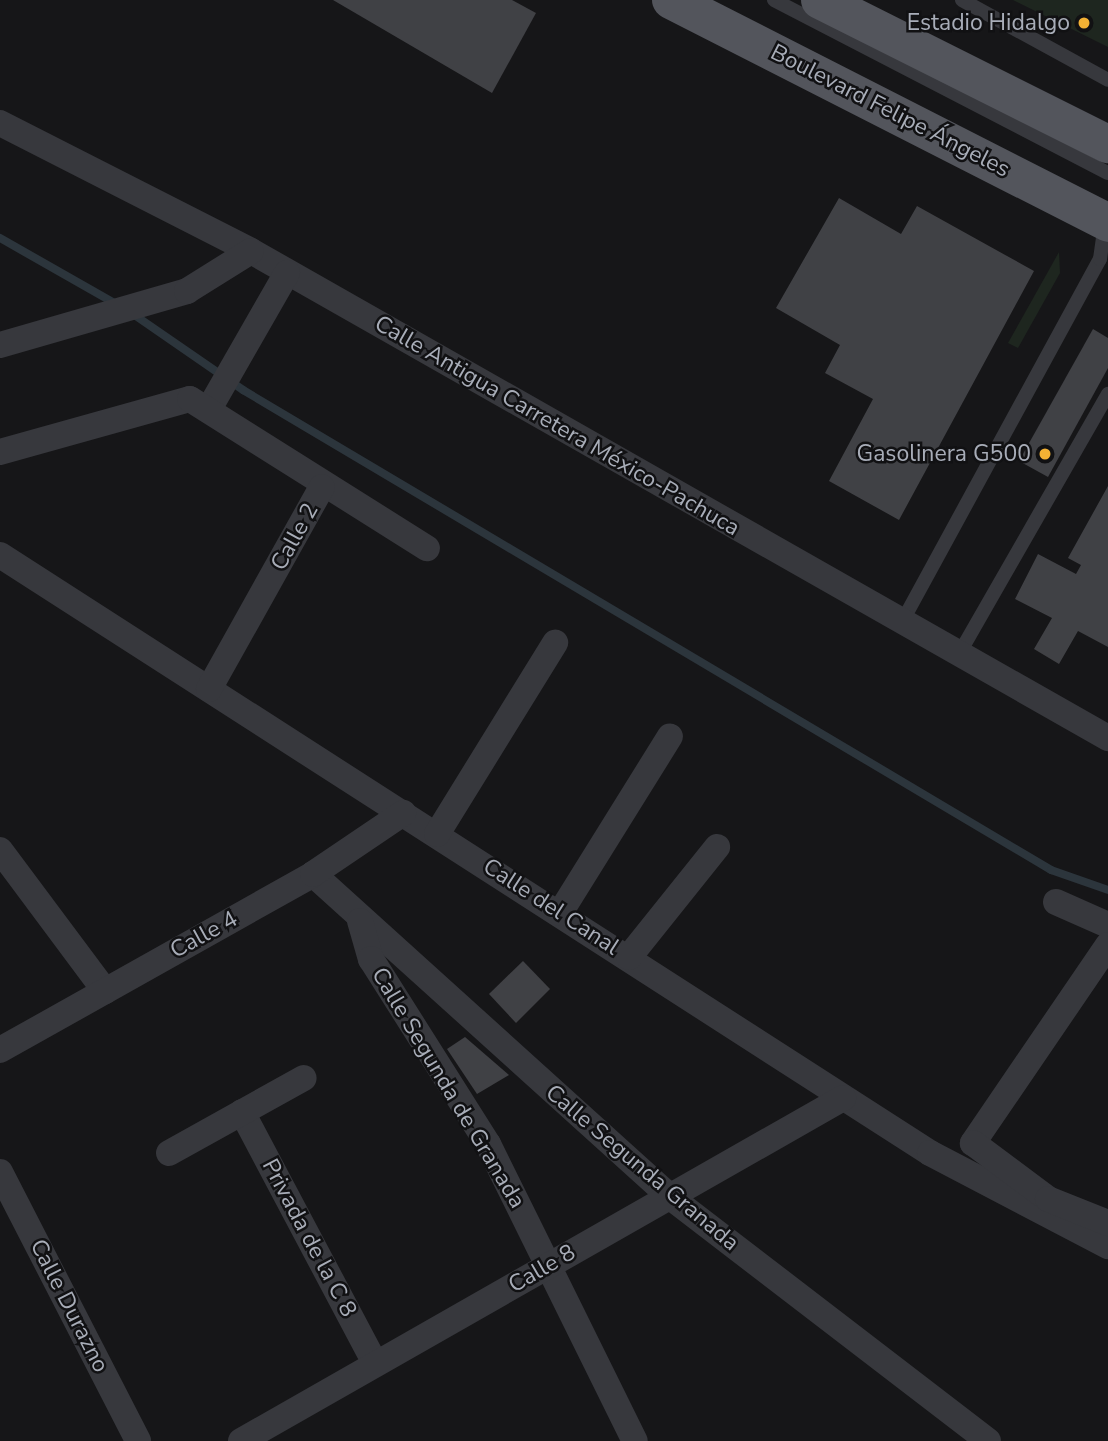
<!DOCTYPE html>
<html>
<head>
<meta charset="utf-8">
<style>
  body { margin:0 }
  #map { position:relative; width:1108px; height:1441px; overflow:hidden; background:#161618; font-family:"Nunito Sans",sans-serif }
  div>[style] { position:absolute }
  .green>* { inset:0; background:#1e261f }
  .stream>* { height:8px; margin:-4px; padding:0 4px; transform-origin:4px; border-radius:4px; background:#2c353c }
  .building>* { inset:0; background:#404145 }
  .lane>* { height:14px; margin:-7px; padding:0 7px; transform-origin:7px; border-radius:7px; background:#37383d }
  .street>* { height:26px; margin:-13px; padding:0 13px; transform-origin:13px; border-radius:13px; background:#37383d }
  .primary>* { height:38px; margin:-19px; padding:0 19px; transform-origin:19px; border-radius:19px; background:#53555c }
  .dots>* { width:19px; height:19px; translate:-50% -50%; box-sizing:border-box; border:4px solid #111113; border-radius:50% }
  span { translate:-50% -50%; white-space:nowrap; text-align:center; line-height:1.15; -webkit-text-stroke:5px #111113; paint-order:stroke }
  .poi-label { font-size:23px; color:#a8adb8 }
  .right { translate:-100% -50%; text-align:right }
  .street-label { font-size:23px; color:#a8adb8 }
</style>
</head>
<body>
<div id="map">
  <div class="green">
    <i style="clip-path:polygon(1013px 0,1108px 0,1108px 47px)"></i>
    <i style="clip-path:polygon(1059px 252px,1060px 273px,1018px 348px,1008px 343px)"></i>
  </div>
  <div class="stream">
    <i style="left:0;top:238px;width:133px;rotate:29.6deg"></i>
    <i style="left:133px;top:314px;width:134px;rotate:34.6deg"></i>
    <i style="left:243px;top:390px;width:940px;rotate:30.71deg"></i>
    <i style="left:1051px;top:870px;width:60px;rotate:19.3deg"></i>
  </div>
  <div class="building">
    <i style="clip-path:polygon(333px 0,512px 0,536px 13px,492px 93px)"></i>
    <i style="clip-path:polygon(839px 198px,901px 234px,917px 206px,1034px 271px,899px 520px,829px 481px,873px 399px,825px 373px,840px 345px,776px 308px)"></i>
    <i style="clip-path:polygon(1093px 329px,1108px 338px,1108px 368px,1048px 477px,1019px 461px)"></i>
    <i style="clip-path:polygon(1108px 486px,1108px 647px,1078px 631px,1059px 664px,1034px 649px,1052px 618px,1015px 599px,1038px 554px,1076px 574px,1081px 565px,1068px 558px)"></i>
    <i style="clip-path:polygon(523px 961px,550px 989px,516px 1023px,489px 994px)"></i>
    <i style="clip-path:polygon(465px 1037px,509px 1075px,477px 1094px,447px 1049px)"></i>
  </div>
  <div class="lane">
    <i style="left:774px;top:0;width:376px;rotate:27.4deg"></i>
    <i style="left:962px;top:0;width:166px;rotate:28.7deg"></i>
    <i style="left:902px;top:622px;width:413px;rotate:-61.4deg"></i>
    <i style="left:1100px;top:259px;width:36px;rotate:-82deg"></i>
    <i style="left:959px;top:654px;width:300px;rotate:-60.2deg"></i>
  </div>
  <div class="street">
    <i style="left:0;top:123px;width:282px;rotate:27deg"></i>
    <i style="left:251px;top:251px;width:986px;rotate:29.61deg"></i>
    <i style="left:0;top:345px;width:195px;rotate:-16.1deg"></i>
    <i style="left:187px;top:291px;width:75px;rotate:-32deg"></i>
    <i style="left:209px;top:409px;width:157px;rotate:-60.2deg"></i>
    <i style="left:0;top:452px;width:197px;rotate:-15.6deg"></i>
    <i style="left:190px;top:399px;width:280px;rotate:32.2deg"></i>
    <i style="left:0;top:555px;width:1106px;rotate:32.74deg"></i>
    <i style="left:930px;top:1153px;width:201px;rotate:27.6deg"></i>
    <i style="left:209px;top:689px;width:231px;rotate:-60.8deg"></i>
    <i style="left:437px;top:834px;width:225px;rotate:-58.3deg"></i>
    <i style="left:0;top:850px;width:176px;rotate:53.3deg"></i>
    <i style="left:313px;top:874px;width:480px;rotate:42.1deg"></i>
    <i style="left:669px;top:1196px;width:402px;rotate:37.5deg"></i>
    <i style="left:1056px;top:902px;width:57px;rotate:23.9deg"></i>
    <i style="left:560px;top:913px;width:208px;rotate:-58.1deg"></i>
    <i style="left:360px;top:921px;width:40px;rotate:74deg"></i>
    <i style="left:371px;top:959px;width:219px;rotate:57.7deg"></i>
    <i style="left:488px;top:1144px;width:331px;rotate:63.7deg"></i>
    <i style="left:1108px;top:945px;width:240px;rotate:124.3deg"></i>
    <i style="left:973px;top:1143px;width:94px;rotate:36.7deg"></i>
    <i style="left:1048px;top:1199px;width:65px;rotate:21.8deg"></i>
    <i style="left:629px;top:957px;width:141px;rotate:-51.3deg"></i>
    <i style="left:0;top:1050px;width:359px;rotate:-29.3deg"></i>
    <i style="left:313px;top:874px;width:109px;rotate:-34.1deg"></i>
    <i style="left:242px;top:1112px;width:284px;rotate:62.1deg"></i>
    <i style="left:169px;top:1153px;width:154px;rotate:-29.1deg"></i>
    <i style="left:0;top:1172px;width:302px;rotate:62.8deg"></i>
    <i style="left:241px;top:1441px;width:693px;rotate:-29.67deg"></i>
  </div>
  <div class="primary">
    <i style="left:671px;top:0;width:491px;rotate:27deg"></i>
    <i style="left:820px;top:0;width:322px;rotate:26.6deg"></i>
  </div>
  <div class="dots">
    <i style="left:1084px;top:23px;background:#f2b134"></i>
    <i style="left:1045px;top:454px;background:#f2b134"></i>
  </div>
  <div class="poi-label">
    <span class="right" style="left:1070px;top:23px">Estadio Hidalgo</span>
    <span class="right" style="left:1031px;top:454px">Gasolinera G500</span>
  </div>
  <div class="street-label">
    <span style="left:890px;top:111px;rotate:27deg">Boulevard Felipe Ángeles</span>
    <span style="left:557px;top:426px;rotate:30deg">Calle Antigua Carretera México-Pachuca</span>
    <span style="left:295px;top:537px;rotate:-61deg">Calle 2</span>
    <span style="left:551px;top:907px;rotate:33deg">Calle del Canal</span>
    <span style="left:204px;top:935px;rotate:-29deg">Calle 4</span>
    <span style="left:448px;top:1088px;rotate:59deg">Calle Segunda de Granada</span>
    <span style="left:642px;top:1168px;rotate:40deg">Calle Segunda Granada</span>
    <span style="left:309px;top:1238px;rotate:62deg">Privada de la C 8</span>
    <span style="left:542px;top:1269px;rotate:-30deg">Calle 8</span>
    <span style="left:69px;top:1306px;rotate:63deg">Calle Durazno</span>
  </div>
</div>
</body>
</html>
